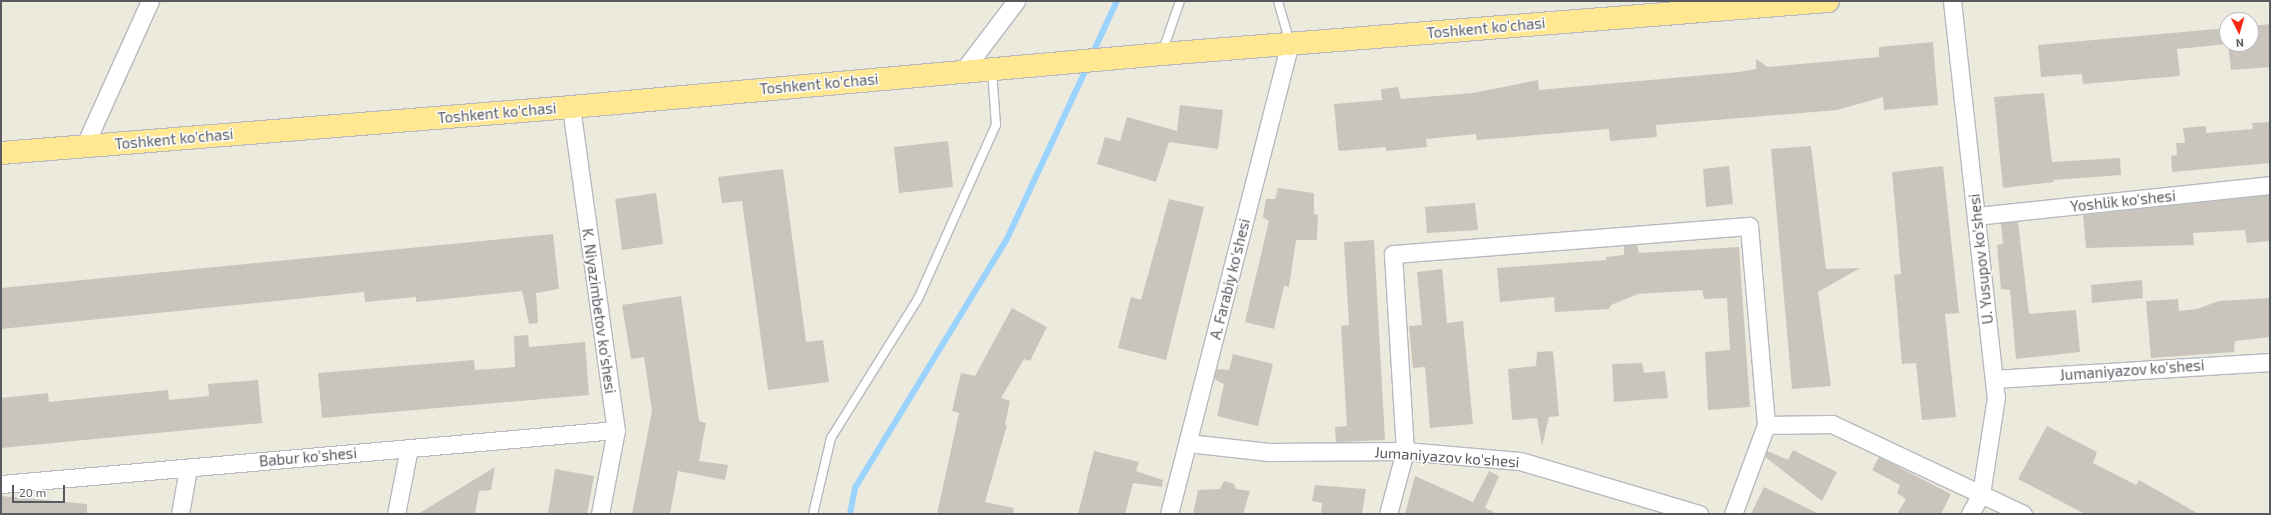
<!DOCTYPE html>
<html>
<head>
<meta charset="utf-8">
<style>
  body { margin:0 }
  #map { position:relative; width:2271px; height:515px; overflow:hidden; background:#ece9dd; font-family:"Exo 2",sans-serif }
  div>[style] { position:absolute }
  .stream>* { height:5.5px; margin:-2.75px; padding:0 2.75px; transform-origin:2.75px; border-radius:2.75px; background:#9bd3ff }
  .building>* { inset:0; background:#c9c5bd }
  .roads { filter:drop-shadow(1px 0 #b6b9bf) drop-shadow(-1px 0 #b6b9bf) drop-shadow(0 1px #b6b9bf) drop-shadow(0 -1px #b6b9bf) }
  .service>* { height:8px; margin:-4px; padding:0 4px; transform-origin:4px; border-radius:4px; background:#fff }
  .minor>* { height:17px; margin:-8.5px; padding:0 8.5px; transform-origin:8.5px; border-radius:8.5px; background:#fff }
  .trunk>* { height:22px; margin:-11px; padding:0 11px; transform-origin:11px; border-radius:11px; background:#ffe891 }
  span { translate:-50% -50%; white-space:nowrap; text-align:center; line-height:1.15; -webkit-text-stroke:3px #fff; paint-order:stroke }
  .street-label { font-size:15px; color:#575b61 }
  .frame { position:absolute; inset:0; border:2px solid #575b61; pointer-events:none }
  .north { position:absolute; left:2219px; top:12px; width:40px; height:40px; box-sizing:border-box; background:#fff; border:1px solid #bcbdc0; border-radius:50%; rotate:175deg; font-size:11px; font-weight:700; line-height:16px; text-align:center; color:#575b61 }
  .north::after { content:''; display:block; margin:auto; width:14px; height:18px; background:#fb2715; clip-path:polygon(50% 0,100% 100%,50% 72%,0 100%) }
  .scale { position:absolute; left:12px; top:485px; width:53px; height:18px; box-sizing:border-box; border:2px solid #575b61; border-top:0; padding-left:5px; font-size:12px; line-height:14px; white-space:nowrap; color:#575b61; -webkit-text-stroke:3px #fff; paint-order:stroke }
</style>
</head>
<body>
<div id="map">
  <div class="stream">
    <i style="left:1092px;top:55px;width:60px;rotate:-65.2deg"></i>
    <i style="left:850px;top:514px;width:26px;rotate:-79deg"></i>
    <i style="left:855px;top:488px;width:289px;rotate:-58.6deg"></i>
    <i style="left:1006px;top:241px;width:192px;rotate:-65deg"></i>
  </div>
  <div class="building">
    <i style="clip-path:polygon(2270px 24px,2270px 67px,2231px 70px,2228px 44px,2177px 49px,2180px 76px,2083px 84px,2082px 74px,2041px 77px,2038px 45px,2227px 28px,2227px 44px,2251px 44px,2251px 26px)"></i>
    <i style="clip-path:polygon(1933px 42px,1938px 105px,1884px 110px,1883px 97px,1837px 110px,1656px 125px,1657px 137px,1610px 141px,1609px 129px,1477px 140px,1476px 134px,1426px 139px,1427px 147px,1386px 151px,1386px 147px,1339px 151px,1338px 148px,1334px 104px,1382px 100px,1381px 89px,1398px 87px,1401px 99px,1473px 93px,1538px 80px,1539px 90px,1739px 72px,1756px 69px,1756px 59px,1768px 67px,1879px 57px,1879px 47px)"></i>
    <i style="clip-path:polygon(2044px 93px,2052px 162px,2120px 158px,2121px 175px,2053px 180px,2054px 182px,2003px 188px,1994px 97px)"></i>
    <i style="clip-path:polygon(1180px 105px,1223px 110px,1218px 149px,1169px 142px,1156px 182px,1097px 164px,1105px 137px,1120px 141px,1127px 117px,1177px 131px)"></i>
    <i style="clip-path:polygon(2270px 122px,2270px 163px,2172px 172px,2171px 156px,2177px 155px,2176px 143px,2185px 143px,2183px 128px,2206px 126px,2206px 133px,2253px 129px,2252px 123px)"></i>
    <i style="clip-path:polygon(948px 141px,953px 187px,899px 193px,894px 147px)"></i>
    <i style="clip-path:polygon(1811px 146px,1826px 269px,1860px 268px,1818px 292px,1831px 386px,1792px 389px,1771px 149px)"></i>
    <i style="clip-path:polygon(1729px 166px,1733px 204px,1706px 207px,1703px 169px)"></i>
    <i style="clip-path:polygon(1943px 166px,1959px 313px,1945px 314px,1956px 417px,1922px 420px,1916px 363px,1902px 364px,1894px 275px,1901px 274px,1892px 172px)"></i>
    <i style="clip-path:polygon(783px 169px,806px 342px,823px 340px,829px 382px,768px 390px,742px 201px,722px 203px,718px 177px)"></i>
    <i style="clip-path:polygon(1278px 188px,1314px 193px,1314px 214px,1318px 215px,1317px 240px,1296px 240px,1289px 287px,1284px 286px,1274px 329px,1245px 322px,1269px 221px,1263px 217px,1266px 199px,1275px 199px)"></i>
    <i style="clip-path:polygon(656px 193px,663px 244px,622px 250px,615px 199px)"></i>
    <i style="clip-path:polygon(2270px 195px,2270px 241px,2247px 243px,2245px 230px,2193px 233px,2194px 245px,2086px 248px,2083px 215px)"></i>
    <i style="clip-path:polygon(1169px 199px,1204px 207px,1166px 360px,1118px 348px,1131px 297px,1141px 300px)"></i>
    <i style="clip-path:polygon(1475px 203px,1478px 230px,1427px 233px,1425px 207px)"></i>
    <i style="clip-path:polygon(2018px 222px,2029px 314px,2076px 310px,2080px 352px,2016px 359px,2010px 290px,2001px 289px,1997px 245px,2003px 244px,2001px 223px)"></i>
    <i style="clip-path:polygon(553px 234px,559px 289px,536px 293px,538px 323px,529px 324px,522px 291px,416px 302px,416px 297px,365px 302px,364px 292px,1px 329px,1px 288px)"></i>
    <i style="clip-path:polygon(1374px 240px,1385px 440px,1336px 442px,1335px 427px,1347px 426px,1341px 326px,1349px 325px,1344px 242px)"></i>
    <i style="clip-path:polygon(1637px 245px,1639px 253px,1739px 247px,1750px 407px,1708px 410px,1705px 352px,1730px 350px,1727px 298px,1704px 299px,1702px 290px,1638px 294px,1611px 305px,1609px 309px,1555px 312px,1554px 297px,1500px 302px,1497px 268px,1606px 260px,1606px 257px,1624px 255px,1624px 246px)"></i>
    <i style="clip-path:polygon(1442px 269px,1447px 323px,1463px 321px,1473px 424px,1430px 428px,1425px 367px,1413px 368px,1409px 326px,1422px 325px,1417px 272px)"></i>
    <i style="clip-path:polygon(2142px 280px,2143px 298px,2092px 303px,2091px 285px)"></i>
    <i style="clip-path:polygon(681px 296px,699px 421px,706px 423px,699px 461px,728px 465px,725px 480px,678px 471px,670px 514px,632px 514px,652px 411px,644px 357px,631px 359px,622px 305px)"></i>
    <i style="clip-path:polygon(2270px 298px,2270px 337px,2235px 341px,2234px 352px,2151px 358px,2146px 301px,2178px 299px,2179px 311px,2197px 309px,2219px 301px)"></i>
    <i style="clip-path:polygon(1012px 308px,1047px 327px,1030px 361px,1024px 359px,1001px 398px,1010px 401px,1005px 425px,1007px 425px,985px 502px,1014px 508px,1013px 514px,937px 514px,959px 413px,952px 411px,961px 373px,975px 376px)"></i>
    <i style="clip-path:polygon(528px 335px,529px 347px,585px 342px,589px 395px,322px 418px,318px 373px,474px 360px,475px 370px,515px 367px,514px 336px)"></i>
    <i style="clip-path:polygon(1553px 351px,1559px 416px,1549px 417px,1542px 446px,1537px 418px,1512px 420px,1508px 369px,1536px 366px,1537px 352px)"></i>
    <i style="clip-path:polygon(1233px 354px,1273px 364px,1258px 426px,1217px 416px,1224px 384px,1214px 379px,1217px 369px,1229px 370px)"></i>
    <i style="clip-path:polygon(1642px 363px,1644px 373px,1665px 371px,1668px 398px,1614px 402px,1612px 364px)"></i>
    <i style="clip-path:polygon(258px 380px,262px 423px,1px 448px,1px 398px,48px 393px,49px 402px,168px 390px,169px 400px,209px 396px,208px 384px)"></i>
    <i style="clip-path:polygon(2047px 426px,2097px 452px,2093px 463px,2136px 485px,2139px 480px,2199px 514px,2085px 514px,2018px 479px)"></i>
    <i style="clip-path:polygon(1793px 450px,1837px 472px,1822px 501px,1765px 457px,1767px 451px,1788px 460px)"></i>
    <i style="clip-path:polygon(1094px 451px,1139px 462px,1136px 471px,1163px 480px,1162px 487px,1133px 483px,1125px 514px,1078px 514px)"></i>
    <i style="clip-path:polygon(1879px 457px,1951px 494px,1941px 514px,1897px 514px,1906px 499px,1897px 493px,1900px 485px,1872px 470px)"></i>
    <i style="clip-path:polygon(495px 467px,491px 490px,479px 491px,475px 514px,418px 514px)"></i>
    <i style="clip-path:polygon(555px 469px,594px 476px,587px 514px,548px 514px)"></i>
    <i style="clip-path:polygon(1489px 471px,1499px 476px,1485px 508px,1498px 514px,1405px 514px,1415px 476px,1473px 502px)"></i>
    <i style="clip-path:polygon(1224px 481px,1234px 484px,1236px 489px,1250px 491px,1243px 514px,1193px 514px,1198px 490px,1220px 489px)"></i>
    <i style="clip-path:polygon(1315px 485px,1366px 489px,1362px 514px,1321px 514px,1322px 503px,1312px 501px)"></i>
    <i style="clip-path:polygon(1764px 487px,1819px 514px,1751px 514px)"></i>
    <i style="clip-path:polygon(2px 496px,87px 504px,87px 514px,1px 514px)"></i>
  </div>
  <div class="roads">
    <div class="service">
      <i style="left:1278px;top:1px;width:44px;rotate:74.1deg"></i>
      <i style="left:1162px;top:53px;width:55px;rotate:-70.9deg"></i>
      <i style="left:813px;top:514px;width:78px;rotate:-76.7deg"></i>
      <i style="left:831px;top:438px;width:164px;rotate:-58deg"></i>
      <i style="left:918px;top:299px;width:191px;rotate:-65.9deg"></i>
      <i style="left:996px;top:125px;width:54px;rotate:-94.2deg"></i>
    </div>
    <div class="minor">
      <i style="left:1952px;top:1px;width:398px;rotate:83.7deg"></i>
      <i style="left:1996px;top:397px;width:98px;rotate:98.8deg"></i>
      <i style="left:1981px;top:494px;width:23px;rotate:119deg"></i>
      <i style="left:963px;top:71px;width:88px;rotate:-52.9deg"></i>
      <i style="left:571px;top:107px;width:326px;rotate:82.1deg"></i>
      <i style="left:616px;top:430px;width:86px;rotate:100.8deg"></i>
      <i style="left:84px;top:147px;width:160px;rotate:-65.7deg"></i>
      <i style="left:1976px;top:216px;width:296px;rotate:-6deg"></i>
      <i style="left:1994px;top:379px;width:277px;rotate:-3.5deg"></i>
      <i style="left:1766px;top:425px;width:66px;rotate:-0.9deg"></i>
      <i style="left:1832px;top:424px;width:211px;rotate:25.2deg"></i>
      <i style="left:1188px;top:443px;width:81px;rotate:6.4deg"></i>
      <i style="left:1268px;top:452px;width:137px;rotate:-0.4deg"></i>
      <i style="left:1405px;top:451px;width:115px;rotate:5deg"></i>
      <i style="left:1520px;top:461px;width:187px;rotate:16.5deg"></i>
      <i style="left:1px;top:484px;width:617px;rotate:-5.02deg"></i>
      <i style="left:180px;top:514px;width:47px;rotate:-80.1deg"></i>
      <i style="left:396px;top:514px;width:67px;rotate:-78.9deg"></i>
      <i style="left:1169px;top:514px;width:485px;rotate:-75.6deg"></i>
      <i style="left:1388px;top:514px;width:65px;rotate:-74.9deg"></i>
      <i style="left:1405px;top:451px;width:197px;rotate:-93.5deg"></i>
      <i style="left:1393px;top:254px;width:357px;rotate:-4.5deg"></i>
      <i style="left:1749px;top:226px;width:200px;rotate:85.1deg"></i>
      <i style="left:1766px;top:425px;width:95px;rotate:110.3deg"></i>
    </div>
    <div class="trunk">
      <i style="left:1px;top:153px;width:572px;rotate:-4.61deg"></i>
      <i style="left:571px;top:107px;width:593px;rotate:-5.12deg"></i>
      <i style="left:1162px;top:54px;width:668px;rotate:-4.55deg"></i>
    </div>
  </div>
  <div class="street-label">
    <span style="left:1486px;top:28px;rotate:-5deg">Toshkent ko'chasi</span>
    <span style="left:819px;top:84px;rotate:-5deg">Toshkent ko'chasi</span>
    <span style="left:497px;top:113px;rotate:-5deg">Toshkent ko'chasi</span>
    <span style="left:174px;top:139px;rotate:-5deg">Toshkent ko'chasi</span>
    <span style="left:2123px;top:201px;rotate:-6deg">Yoshlik ko'shesi</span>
    <span style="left:1981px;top:259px;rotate:-96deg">U. Yusupov ko'shesi</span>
    <span style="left:1230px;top:279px;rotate:-76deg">A. Farabiy ko'shesi</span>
    <span style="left:599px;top:311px;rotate:82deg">K. Niyazimbetov ko'shesi</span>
    <span style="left:2132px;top:370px;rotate:-4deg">Jumaniyazov ko'shesi</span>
    <span style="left:308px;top:457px;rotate:-5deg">Babur ko'shesi</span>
    <span style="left:1447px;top:457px;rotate:4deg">Jumaniyazov ko'shesi</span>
  </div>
  <div class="frame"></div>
  <div class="north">N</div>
  <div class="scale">20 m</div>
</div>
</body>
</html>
